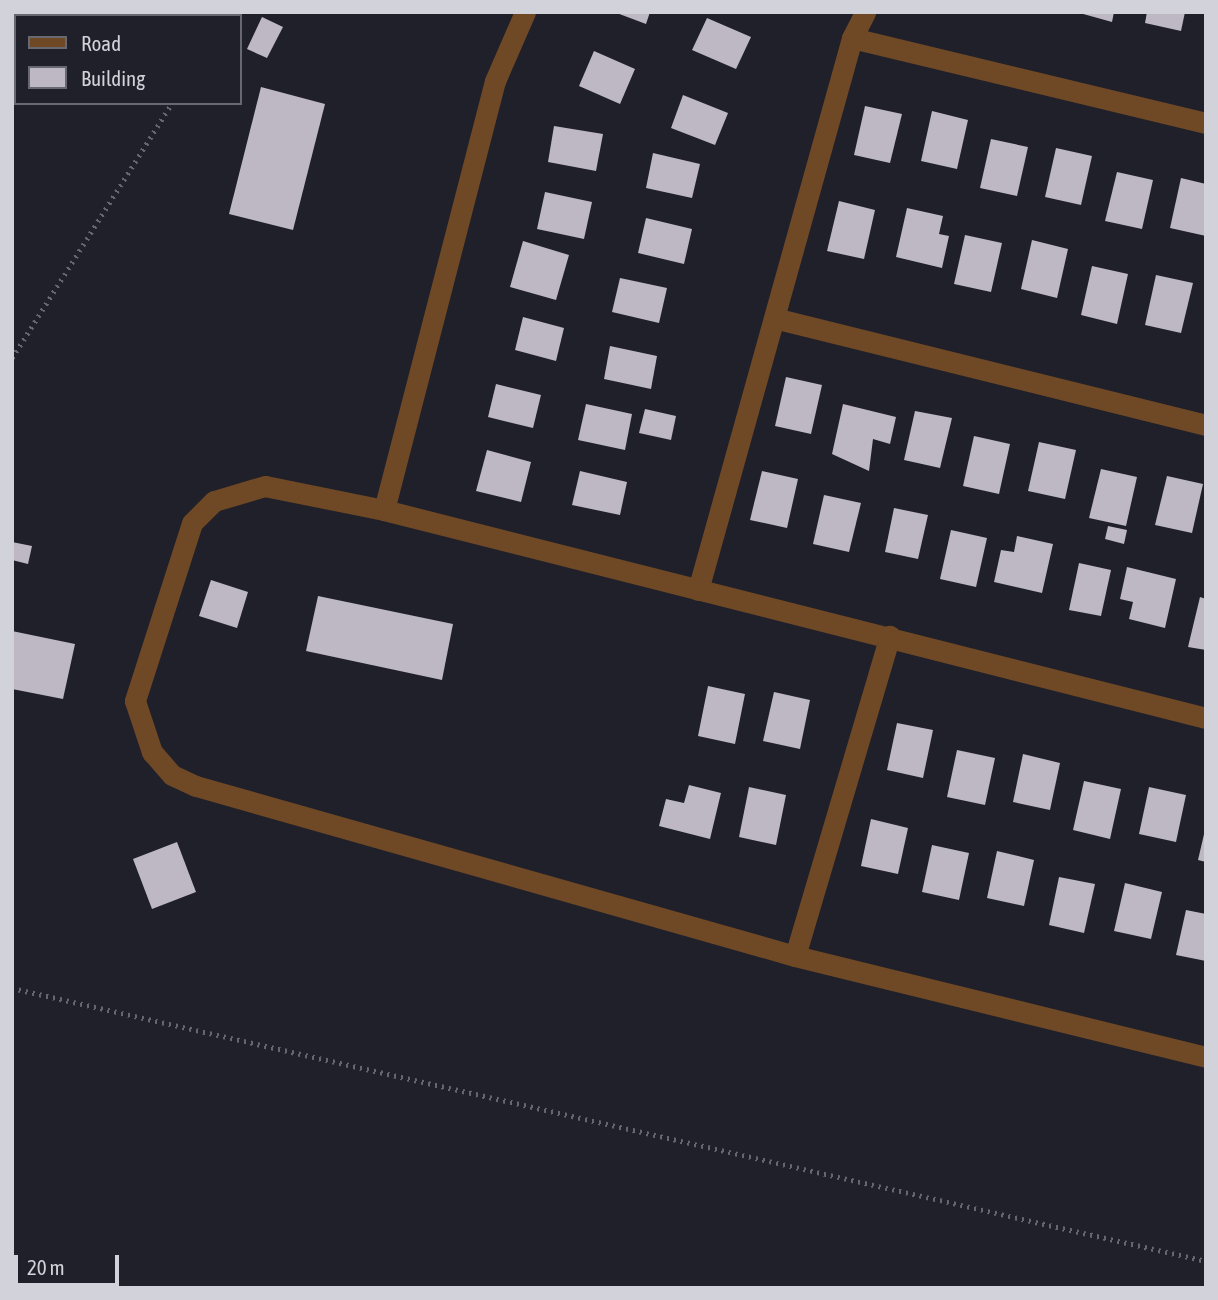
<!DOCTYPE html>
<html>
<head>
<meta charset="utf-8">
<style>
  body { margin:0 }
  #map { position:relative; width:1218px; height:1300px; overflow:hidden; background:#1f202a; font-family:"Asap Condensed",sans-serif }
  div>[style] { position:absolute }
  .building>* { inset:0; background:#beb7c4 }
  .path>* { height:4.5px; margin-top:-2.25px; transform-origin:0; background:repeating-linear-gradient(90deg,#65666e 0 2px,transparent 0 7px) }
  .street>* { height:21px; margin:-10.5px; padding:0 10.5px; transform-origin:10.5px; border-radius:10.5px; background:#6f4825 }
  span { translate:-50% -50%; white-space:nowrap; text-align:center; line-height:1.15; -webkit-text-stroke:7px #1f202a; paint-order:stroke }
  .frame { position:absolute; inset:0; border:14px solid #d2d3da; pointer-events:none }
  .legend { position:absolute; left:14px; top:14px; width:228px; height:91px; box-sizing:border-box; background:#1f202a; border:2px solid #676870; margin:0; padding:9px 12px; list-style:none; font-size:21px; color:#d2d3da }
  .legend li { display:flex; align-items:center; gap:14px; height:35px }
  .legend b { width:35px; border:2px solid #676870 }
  .scale { position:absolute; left:14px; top:1255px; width:105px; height:32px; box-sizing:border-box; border:4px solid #d2d3da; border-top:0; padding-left:9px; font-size:21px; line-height:24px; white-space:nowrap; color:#d2d3da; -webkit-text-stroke:5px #1f202a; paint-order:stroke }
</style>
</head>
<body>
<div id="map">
  <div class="building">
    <i style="clip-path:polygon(614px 12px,650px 12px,646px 24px)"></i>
    <i style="clip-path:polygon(1076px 12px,1114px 12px,1112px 22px)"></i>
    <i style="clip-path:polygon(1147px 12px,1185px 12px,1181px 31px,1145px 23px)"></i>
    <i style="clip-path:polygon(262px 17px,283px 27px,267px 58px,247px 49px)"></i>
    <i style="clip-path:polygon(707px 18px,751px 37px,736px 69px,692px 50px)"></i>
    <i style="clip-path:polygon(594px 51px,635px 69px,620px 104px,579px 86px)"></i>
    <i style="clip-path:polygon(261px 87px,325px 104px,293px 230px,229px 214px)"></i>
    <i style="clip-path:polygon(683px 95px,728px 113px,715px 145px,671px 128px)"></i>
    <i style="clip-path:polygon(865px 106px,902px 114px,890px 163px,854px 155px)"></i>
    <i style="clip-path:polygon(932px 111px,968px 120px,957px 169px,921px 161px)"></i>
    <i style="clip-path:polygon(554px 126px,603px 134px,596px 171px,548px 162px)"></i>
    <i style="clip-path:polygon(991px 139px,1028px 147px,1017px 196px,980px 188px)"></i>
    <i style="clip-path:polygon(1056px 148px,1092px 156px,1081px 205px,1045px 197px)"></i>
    <i style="clip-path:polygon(653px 153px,700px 164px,692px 198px,646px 188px)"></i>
    <i style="clip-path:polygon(1117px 172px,1153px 180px,1142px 229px,1105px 221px)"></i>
    <i style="clip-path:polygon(1181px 178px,1206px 184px,1206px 236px,1170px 228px)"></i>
    <i style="clip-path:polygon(545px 192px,592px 202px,584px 239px,537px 229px)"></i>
    <i style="clip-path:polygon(839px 201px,875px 210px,864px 259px,827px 251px)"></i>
    <i style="clip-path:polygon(907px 208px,943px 216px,939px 234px,949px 236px,942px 268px,896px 257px)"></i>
    <i style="clip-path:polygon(646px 218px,692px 229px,684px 264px,638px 253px)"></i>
    <i style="clip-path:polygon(965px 235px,1002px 243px,991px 292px,954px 284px)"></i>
    <i style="clip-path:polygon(1032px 240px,1068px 249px,1057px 298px,1021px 289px)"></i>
    <i style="clip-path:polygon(523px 241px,569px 255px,556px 300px,510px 287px)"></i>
    <i style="clip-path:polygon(1092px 266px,1128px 274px,1117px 324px,1081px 315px)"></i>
    <i style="clip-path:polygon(1156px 275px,1193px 283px,1181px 333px,1145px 325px)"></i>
    <i style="clip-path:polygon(620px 278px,667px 288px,659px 323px,612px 312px)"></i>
    <i style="clip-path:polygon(523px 317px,564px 328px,556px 361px,515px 350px)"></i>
    <i style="clip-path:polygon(610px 346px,657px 356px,651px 389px,604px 379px)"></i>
    <i style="clip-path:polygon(786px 377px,822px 385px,811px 434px,775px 426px)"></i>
    <i style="clip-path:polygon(496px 384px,541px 395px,533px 428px,488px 417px)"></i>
    <i style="clip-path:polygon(586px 404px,632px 414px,625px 450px,578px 440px)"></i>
    <i style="clip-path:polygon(843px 404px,896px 417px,890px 444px,873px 439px,869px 471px,832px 454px)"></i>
    <i style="clip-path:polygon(645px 409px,676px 416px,671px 440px,639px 433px)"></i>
    <i style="clip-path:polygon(915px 411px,952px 418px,940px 468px,904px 460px)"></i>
    <i style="clip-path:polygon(974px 436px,1010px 444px,999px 494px,963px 486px)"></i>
    <i style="clip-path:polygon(1039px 442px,1076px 450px,1065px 499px,1028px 491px)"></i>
    <i style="clip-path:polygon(487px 450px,531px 462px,521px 502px,476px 491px)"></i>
    <i style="clip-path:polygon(1101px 469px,1137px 477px,1126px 526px,1089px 518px)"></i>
    <i style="clip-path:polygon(580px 471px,627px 482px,620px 515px,572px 505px)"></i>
    <i style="clip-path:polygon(762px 471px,798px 479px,787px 528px,750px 520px)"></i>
    <i style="clip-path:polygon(1167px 476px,1203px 484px,1192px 533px,1155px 525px)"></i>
    <i style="clip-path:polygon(824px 495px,861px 503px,849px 552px,813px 544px)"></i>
    <i style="clip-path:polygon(894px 508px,928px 515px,918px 559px,885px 552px)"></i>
    <i style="clip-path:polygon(1108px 526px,1127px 530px,1124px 544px,1105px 539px)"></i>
    <i style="clip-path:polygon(951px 530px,987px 538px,976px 587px,940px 579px)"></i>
    <i style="clip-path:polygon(1017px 536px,1053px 544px,1042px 593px,994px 582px,1001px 550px,1014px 552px)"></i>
    <i style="clip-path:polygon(12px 542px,32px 546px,28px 564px,12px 560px)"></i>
    <i style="clip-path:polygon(1079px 563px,1111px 570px,1101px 616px,1069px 610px)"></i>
    <i style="clip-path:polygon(1127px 567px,1176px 579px,1165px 628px,1129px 619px,1133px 602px,1120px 599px)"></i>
    <i style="clip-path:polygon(211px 580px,248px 592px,237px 628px,199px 616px)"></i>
    <i style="clip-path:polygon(318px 596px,453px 624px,442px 680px,306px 651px)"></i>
    <i style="clip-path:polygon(1200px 597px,1206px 599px,1206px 650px,1188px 647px)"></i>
    <i style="clip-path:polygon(12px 631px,75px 644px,63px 699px,12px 689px)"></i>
    <i style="clip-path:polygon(708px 686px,745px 694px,735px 744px,698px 736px)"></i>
    <i style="clip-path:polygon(774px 692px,810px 700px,800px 749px,763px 741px)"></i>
    <i style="clip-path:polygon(897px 723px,933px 730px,923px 778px,887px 770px)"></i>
    <i style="clip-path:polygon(957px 750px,995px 758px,985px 805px,947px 797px)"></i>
    <i style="clip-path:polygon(1023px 754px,1060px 763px,1050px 810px,1013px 802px)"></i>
    <i style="clip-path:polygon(1084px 781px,1121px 789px,1110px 839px,1073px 830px)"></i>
    <i style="clip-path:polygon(689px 785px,721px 793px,710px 839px,659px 826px,666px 799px,684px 803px)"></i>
    <i style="clip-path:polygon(749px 787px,786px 795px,776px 845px,739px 837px)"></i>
    <i style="clip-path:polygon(1149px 787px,1186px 795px,1176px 842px,1139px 834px)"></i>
    <i style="clip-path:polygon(871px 819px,908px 828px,898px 874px,861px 866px)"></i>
    <i style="clip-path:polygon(1205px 830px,1206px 830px,1206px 862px,1198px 860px)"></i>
    <i style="clip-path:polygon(177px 842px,196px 892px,152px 909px,133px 859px)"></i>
    <i style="clip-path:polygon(932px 845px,969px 853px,959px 900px,922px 892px)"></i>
    <i style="clip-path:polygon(997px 851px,1034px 860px,1024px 906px,987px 898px)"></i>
    <i style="clip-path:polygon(1059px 877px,1095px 884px,1084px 933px,1049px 925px)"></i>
    <i style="clip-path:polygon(1125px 883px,1162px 892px,1151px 939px,1114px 931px)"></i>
    <i style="clip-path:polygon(1186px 910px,1206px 914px,1206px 961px,1176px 955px)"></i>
  </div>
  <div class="path">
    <i style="left:227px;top:16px;width:4px;rotate:-63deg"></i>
    <i style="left:12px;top:358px;width:301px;rotate:-57.9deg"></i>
    <i style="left:12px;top:988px;width:1225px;rotate:12.88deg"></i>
  </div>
  <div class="street">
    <i style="left:852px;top:38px;width:364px;rotate:13.5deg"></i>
    <i style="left:778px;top:319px;width:441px;rotate:13.9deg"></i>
    <i style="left:384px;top:510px;width:443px;rotate:-75.5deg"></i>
    <i style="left:495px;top:81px;width:75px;rotate:-66.5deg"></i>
    <i style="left:698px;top:590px;width:573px;rotate:-74.41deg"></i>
    <i style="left:852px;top:38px;width:29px;rotate:-63deg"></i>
    <i style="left:1206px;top:718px;width:848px;rotate:-165.8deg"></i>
    <i style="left:384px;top:510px;width:121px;rotate:-168.6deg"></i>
    <i style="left:265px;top:486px;width:53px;rotate:163.6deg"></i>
    <i style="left:214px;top:501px;width:31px;rotate:135deg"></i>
    <i style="left:192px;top:523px;width:187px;rotate:107.8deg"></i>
    <i style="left:135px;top:701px;width:54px;rotate:71.6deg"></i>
    <i style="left:152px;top:752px;width:30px;rotate:49deg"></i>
    <i style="left:172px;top:775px;width:26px;rotate:25deg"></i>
    <i style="left:196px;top:786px;width:623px;rotate:15.84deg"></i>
    <i style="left:795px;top:956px;width:423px;rotate:13.8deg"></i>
    <i style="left:795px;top:956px;width:334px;rotate:-73.5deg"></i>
  </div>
  <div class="frame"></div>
  <ul class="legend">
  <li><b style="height:9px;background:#6f4825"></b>Road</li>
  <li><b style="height:19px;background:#beb7c4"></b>Building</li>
  </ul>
  <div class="scale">20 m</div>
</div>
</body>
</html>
